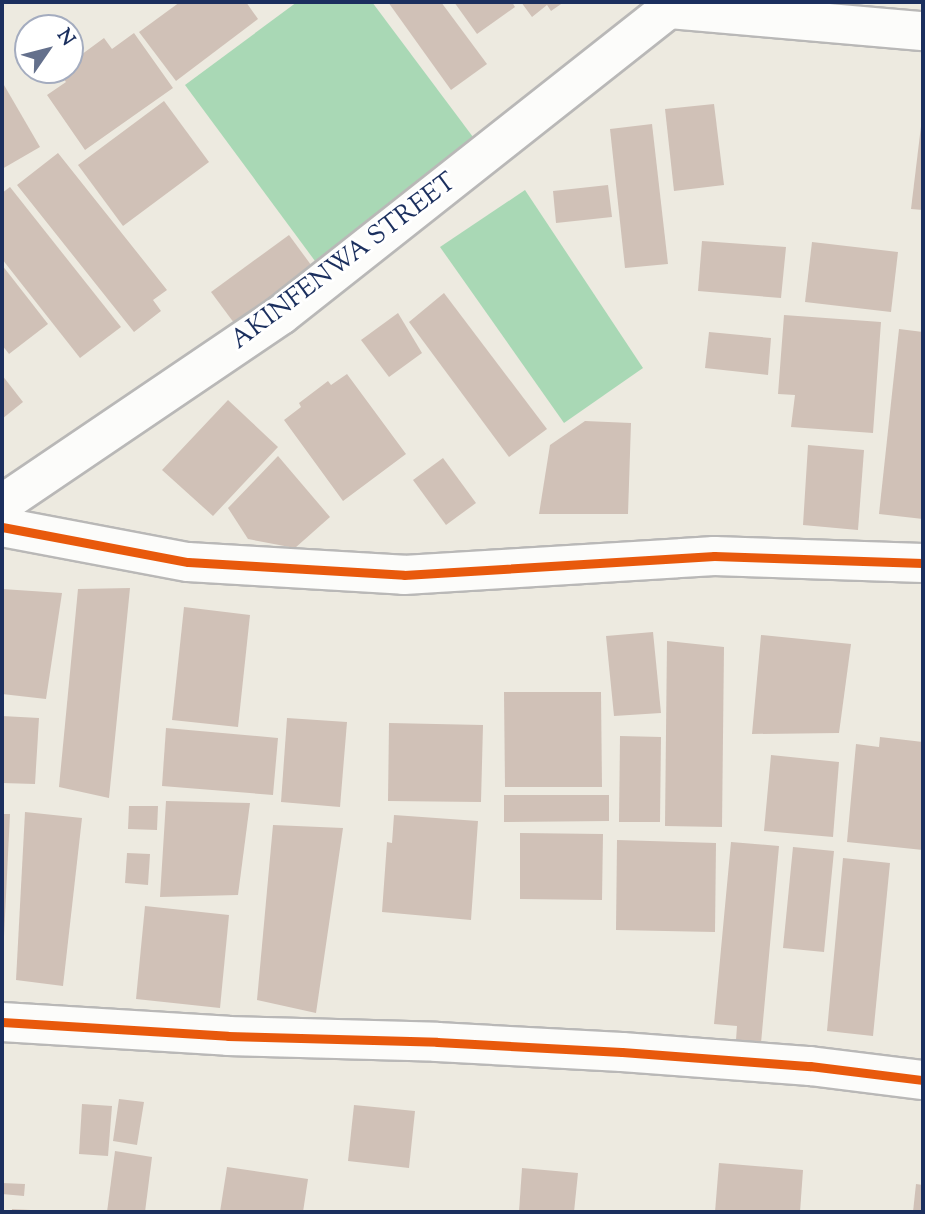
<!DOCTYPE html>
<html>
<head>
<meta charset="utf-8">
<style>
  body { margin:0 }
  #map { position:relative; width:925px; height:1214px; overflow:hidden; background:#edeae0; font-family:"Sorts Mill Goudy",serif }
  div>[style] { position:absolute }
  .green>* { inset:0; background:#a9d8b5 }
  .building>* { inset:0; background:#d0c1b7 }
  .roads { filter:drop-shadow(2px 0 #b9b8b7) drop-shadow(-2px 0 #b9b8b7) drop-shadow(0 2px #b9b8b7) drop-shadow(0 -2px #b9b8b7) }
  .minor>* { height:38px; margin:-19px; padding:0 19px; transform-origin:19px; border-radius:19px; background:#fcfcfa }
  .cycleway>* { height:9px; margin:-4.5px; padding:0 4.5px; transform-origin:4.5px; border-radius:4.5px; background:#e8590c }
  span { translate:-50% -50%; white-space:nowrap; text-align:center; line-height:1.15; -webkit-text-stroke:6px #fff; paint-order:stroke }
  .street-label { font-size:26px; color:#1b2f5e }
  .frame { position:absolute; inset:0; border:4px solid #1b2f5e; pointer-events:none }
  .north { position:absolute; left:14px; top:14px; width:70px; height:70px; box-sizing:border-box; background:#fff; border:2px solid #a4acbf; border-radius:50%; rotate:55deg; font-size:19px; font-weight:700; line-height:28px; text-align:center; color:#1b2f5e }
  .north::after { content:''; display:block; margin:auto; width:24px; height:32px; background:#64708c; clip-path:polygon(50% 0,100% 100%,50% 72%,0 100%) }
</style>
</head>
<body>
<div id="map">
  <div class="green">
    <i style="clip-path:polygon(297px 2px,372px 2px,476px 141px,315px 261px,185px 85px)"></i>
    <i style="clip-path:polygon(525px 190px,643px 368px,564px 423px,440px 247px)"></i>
  </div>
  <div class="building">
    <i style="clip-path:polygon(180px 2px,246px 2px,258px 19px,176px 81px,139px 32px)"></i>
    <i style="clip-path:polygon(388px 2px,441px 2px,487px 64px,451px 90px)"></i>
    <i style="clip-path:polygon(454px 2px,512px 2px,515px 7px,477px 34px)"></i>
    <i style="clip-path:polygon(521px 2px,564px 2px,551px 11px,547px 5px,532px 17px)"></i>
    <i style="clip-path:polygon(134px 33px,173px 88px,85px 150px,47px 95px,66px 82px,58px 72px,70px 70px,70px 63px,104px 38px,112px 49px)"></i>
    <i style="clip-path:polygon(4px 85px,40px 147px,2px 169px,2px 86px)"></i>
    <i style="clip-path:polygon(164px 101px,209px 162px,123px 226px,78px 165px)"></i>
    <i style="clip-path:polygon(714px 104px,724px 185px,674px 191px,665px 109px)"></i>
    <i style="clip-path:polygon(922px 118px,923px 118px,923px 210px,911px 209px)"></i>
    <i style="clip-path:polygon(652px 124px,668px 264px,625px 268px,610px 129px)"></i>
    <i style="clip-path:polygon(58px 153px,167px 290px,153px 300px,161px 311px,134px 332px,17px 185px)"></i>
    <i style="clip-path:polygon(608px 185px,612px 217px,556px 223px,553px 191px)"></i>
    <i style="clip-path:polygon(10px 187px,121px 327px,80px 358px,2px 259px,2px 193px)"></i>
    <i style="clip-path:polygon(289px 235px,314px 269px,237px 327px,211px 292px)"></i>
    <i style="clip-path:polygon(702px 241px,786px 247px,781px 298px,698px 291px)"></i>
    <i style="clip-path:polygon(812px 242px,898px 252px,891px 312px,805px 302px)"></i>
    <i style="clip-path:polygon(2px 265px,48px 324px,9px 354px,2px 345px)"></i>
    <i style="clip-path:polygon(444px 293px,547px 429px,509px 457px,409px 322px)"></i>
    <i style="clip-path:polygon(398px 313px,422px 353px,389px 377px,361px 340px)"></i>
    <i style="clip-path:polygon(784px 315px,881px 322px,873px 433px,791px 427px,795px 395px,778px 394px)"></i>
    <i style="clip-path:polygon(899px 329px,923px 332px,923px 519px,879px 514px)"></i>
    <i style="clip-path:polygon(709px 332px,771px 338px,768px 375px,705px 368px)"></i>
    <i style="clip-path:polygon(347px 374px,406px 454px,343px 501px,284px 420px,301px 407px,299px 403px,328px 381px,331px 385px)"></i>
    <i style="clip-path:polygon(2px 375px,23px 402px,2px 419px)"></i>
    <i style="clip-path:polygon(228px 400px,278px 447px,213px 516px,162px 470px)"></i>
    <i style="clip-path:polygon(585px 421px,631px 423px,628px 514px,539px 514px,550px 445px)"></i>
    <i style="clip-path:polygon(808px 445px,864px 450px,858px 530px,803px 525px)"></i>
    <i style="clip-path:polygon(278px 456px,330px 517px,295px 548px,248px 539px,228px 508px)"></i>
    <i style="clip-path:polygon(443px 458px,476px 503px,446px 525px,413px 480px)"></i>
    <i style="clip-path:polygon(130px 588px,109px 798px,59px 787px,78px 589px)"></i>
    <i style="clip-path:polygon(2px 589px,62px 593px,46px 699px,2px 694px)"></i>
    <i style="clip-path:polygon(184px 607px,250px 615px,238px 727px,172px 720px)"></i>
    <i style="clip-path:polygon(653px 632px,661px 713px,614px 716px,606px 636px)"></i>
    <i style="clip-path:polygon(761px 635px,851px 644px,839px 733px,752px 734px)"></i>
    <i style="clip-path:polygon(667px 641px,724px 647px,722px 827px,665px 826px)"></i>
    <i style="clip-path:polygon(504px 692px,601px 692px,602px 787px,505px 787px)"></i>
    <i style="clip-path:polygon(2px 716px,39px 718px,35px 784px,2px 783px)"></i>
    <i style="clip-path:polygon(287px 718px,347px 722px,340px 807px,281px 802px)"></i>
    <i style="clip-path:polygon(389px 723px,483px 725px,481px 802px,388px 801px)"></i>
    <i style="clip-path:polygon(166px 728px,278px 738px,273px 795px,162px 786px)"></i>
    <i style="clip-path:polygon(620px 736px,661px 737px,660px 822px,619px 822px)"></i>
    <i style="clip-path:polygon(880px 737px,923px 742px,923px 850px,847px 842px,856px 744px,879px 747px)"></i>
    <i style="clip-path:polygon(771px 755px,839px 762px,833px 837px,764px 831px)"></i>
    <i style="clip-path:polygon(504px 795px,609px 795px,609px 821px,504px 822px)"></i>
    <i style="clip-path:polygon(166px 801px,250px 803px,238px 895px,160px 897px)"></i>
    <i style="clip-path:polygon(129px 806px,158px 806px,157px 830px,128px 829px)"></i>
    <i style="clip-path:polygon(25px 812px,82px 818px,63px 986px,16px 980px)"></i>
    <i style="clip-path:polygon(2px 814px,10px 814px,4px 936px,2px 936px)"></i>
    <i style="clip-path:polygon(394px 815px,478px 821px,471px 920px,382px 912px,387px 842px,392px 843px)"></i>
    <i style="clip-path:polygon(273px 825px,343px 828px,316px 1013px,257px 1000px)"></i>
    <i style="clip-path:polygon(520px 833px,603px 834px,602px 900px,520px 899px)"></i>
    <i style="clip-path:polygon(617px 840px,716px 843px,715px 932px,616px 930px)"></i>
    <i style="clip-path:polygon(731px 842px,779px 846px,761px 1043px,736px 1040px,737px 1026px,714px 1024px)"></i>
    <i style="clip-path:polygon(793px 847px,834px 851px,824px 952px,783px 948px)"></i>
    <i style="clip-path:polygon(127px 853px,150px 854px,148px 885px,125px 883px)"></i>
    <i style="clip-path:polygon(843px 858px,890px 863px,873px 1036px,827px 1031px)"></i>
    <i style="clip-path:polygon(145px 906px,229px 915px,220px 1008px,136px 999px)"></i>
    <i style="clip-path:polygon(119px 1099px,144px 1102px,137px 1145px,113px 1141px)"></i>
    <i style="clip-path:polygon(82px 1104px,112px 1106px,108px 1156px,79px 1154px)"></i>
    <i style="clip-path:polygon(354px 1105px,415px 1111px,409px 1168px,348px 1161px)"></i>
    <i style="clip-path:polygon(115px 1151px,152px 1157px,145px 1212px,107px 1212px)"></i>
    <i style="clip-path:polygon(719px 1163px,803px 1170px,800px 1212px,715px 1212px)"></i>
    <i style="clip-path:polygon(227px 1167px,308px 1179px,303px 1212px,220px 1212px)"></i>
    <i style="clip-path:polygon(522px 1168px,578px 1173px,574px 1212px,519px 1212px)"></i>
    <i style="clip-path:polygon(2px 1183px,25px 1184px,24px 1196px,2px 1194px)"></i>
    <i style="clip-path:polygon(916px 1184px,923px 1185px,923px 1212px,913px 1212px)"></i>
    <i style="clip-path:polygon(12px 1209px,31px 1210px,31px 1212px,12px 1212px)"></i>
  </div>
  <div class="roads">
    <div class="minor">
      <i style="left:669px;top:9px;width:255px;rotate:5deg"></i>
      <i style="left:2px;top:504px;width:337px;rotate:-34.1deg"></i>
      <i style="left:281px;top:315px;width:494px;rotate:-38.3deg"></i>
      <i style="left:669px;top:9px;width:8px;rotate:-67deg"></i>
      <i style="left:2px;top:527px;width:189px;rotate:10.7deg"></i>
      <i style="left:188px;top:562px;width:216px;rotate:3.4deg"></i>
      <i style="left:404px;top:575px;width:311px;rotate:-3.5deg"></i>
      <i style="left:714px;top:556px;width:209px;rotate:1.9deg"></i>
      <i style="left:2px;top:1022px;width:226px;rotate:3.5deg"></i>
      <i style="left:228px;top:1036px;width:209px;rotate:1.6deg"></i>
      <i style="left:437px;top:1042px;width:185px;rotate:3.1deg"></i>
      <i style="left:622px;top:1052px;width:189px;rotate:4.3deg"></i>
      <i style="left:810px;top:1066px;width:114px;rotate:7.1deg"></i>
    </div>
  </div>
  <div class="cycleway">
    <i style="left:2px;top:527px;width:189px;rotate:10.7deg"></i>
    <i style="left:188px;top:562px;width:216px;rotate:3.4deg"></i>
    <i style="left:404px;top:575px;width:311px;rotate:-3.5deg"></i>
    <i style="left:714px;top:556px;width:209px;rotate:1.9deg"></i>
    <i style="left:2px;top:1022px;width:226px;rotate:3.5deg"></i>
    <i style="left:228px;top:1036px;width:209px;rotate:1.6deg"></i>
    <i style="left:437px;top:1042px;width:185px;rotate:3.1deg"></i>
    <i style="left:622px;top:1052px;width:189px;rotate:4.3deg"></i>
    <i style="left:810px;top:1066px;width:114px;rotate:7.1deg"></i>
  </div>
  <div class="street-label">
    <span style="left:344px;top:262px;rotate:-37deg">AKINFENWA STREET</span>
  </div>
  <div class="frame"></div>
  <div class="north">N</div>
</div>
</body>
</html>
